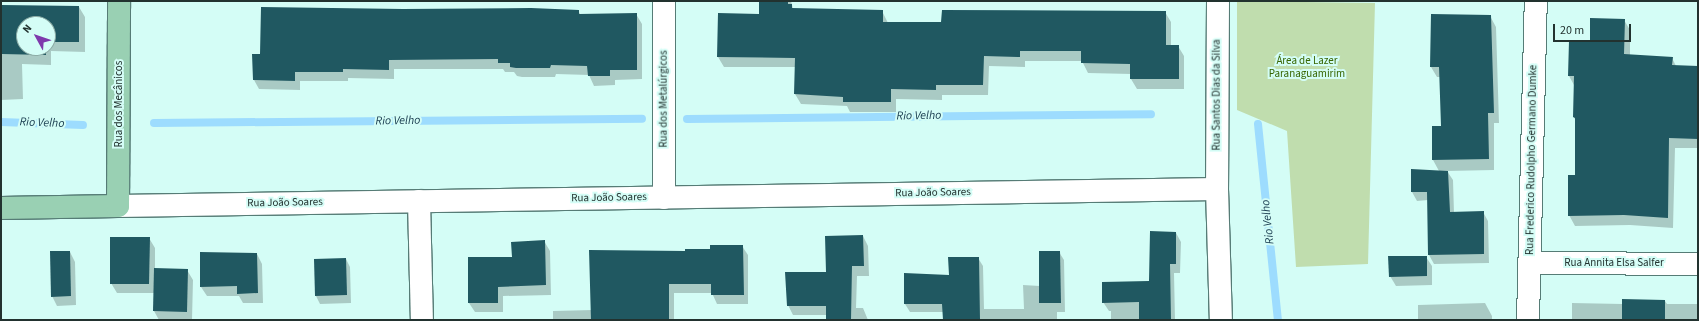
<!DOCTYPE html>
<html>
<head>
<meta charset="utf-8">
<style>
  body { margin:0 }
  #map { position:relative; width:1699px; height:321px; overflow:hidden; background:#d4fdf6; font-family:"Source Sans 3",sans-serif }
  div>[style] { position:absolute }
  .green>* { inset:0; background:#c0ddae }
  .shadow>* { inset:0; background:#0003 }
  .stream>* { height:8px; margin:-4px; padding:0 4px; transform-origin:4px; border-radius:4px; background:#9ddcfe }
  .building>* { inset:0; background:#205861 }
  .roads { filter:drop-shadow(1px 0 #567c76) drop-shadow(-1px 0 #567c76) drop-shadow(0 1px #567c76) drop-shadow(0 -1px #567c76) }
  .minor>* { height:22px; margin:-11px; padding:0 11px; transform-origin:11px; border-radius:11px; background:#fff }
  .major>* { height:22px; margin:-11px; padding:0 11px; transform-origin:11px; border-radius:11px; background:#99d0b3 }
  span { translate:-50% -50%; white-space:nowrap; text-align:center; line-height:1.15; -webkit-text-stroke:4px #d4fdf6; paint-order:stroke }
  .park-label { font-size:11px; color:#376500 }
  .street-label { font-size:11px; color:#22322f }
  .water-label { font-size:12px; color:#193c4f; font-style:italic }
  .frame { position:absolute; inset:0; border:2px solid #22322f; pointer-events:none }
  .north { position:absolute; left:16px; top:16px; width:40px; height:40px; box-sizing:border-box; background:#d4fdf6; border:1px solid #8daca6; border-radius:50%; rotate:310deg; font-size:11px; font-weight:700; line-height:16px; text-align:center; color:#22322f }
  .north::after { content:''; display:block; margin:auto; width:14px; height:18px; background:#7e39ac; clip-path:polygon(50% 0,100% 100%,50% 72%,0 100%) }
  .scale { position:absolute; left:1553px; top:24px; width:78px; height:18px; box-sizing:border-box; border:2px solid #22322f; border-top:0; padding-left:5px; font-size:12px; line-height:14px; white-space:nowrap; color:#22322f; -webkit-text-stroke:3px #d4fdf6; paint-order:stroke }
</style>
</head>
<body>
<div id="map">
  <div class="green">
    <i style="clip-path:polygon(1237px 1px,1375px 3px,1368px 264px,1296px 267px,1287px 131px,1237px 110px)"></i>
  </div>
  <div class="shadow">
    <i style="clip-path:polygon(760px 1px,791px 1px,793px 9px,882px 11px,888px 23px,942px 23px,1165px 12px,1171px 22px,1171px 46px,1178px 46px,1184px 56px,1184px 89px,1137px 89px,1131px 79px,1131px 74px,1088px 73px,1082px 61px,1025px 61px,1025px 67px,989px 66px,988px 95px,942px 95px,942px 100px,896px 99px,896px 112px,850px 112px,847px 106px,801px 104px,795px 94px,796px 67px,724px 67px,718px 57px,760px 15px)"></i>
    <i style="clip-path:polygon(evenodd,79px 7px,85px 17px,85px 52px,51px 51px,51px 65px,22px 64px,23px 99px,1px 100px,1px 19px,79px 7px,24px 24px,48px 24px,48px 48px,24px 48px,24px 24px)"></i>
    <i style="clip-path:polygon(578px 11px,581px 15px,636px 14px,642px 24px,642px 79px,615px 80px,615px 85px,594px 86px,589px 75px,556px 74px,555px 77px,522px 77px,517px 76px,514px 72px,505px 72px,503px 69px,394px 69px,394px 79px,348px 78px,348px 81px,300px 81px,300px 90px,259px 89px,254px 80px)"></i>
    <i style="clip-path:polygon(1490px 16px,1496px 27px,1499px 123px,1494px 123px,1494px 170px,1447px 171px,1453px 180px,1454px 213px,1483px 212px,1488px 221px,1489px 263px,1434px 264px,1429px 255px,1428px 200px,1417px 201px,1412px 192px,1439px 171px,1433px 160px,1433px 127px,1442px 127px,1441px 77px,1437px 77px,1431px 67px)"></i>
    <i style="clip-path:polygon(1624px 20px,1630px 30px,1630px 55px,1672px 58px,1676px 66px,1698px 67px,1698px 148px,1675px 148px,1673px 228px,1630px 225px,1575px 226px,1569px 215px,1576px 176px,1576px 122px,1574px 117px,1574px 85px,1569px 76px,1591px 42px)"></i>
    <i style="clip-path:polygon(1176px 233px,1181px 242px,1180px 273px,1174px 273px,1175px 320px,1111px 320px,1111px 311px,1109px 311px,1103px 302px,1150px 282px)"></i>
    <i style="clip-path:polygon(863px 236px,868px 246px,869px 276px,857px 276px,856px 308px,863px 308px,868px 320px,827px 320px,827px 315px,793px 315px,788px 305px,827px 273px)"></i>
    <i style="clip-path:polygon(149px 238px,155px 248px,155px 269px,187px 270px,193px 280px,192px 320px,159px 320px,154px 311px,154px 293px,117px 293px,111px 283px)"></i>
    <i style="clip-path:polygon(544px 241px,550px 251px,551px 295px,503px 296px,503px 312px,475px 312px,469px 303px,513px 258px)"></i>
    <i style="clip-path:polygon(742px 246px,748px 255px,748px 304px,717px 304px,712px 293px,674px 293px,674px 320px,553px 320px,553px 311px,592px 310px,686px 252px)"></i>
    <i style="clip-path:polygon(70px 252px,75px 262px,76px 305px,57px 306px,52px 296px)"></i>
    <i style="clip-path:polygon(1059px 252px,1064px 260px,1065px 312px,1057px 312px,1057px 320px,944px 320px,944px 312px,910px 312px,905px 304px,978px 258px,983px 266px,984px 309px,1024px 309px,1023px 285px,1040px 286px)"></i>
    <i style="clip-path:polygon(257px 254px,262px 264px,263px 303px,243px 303px,239px 296px,207px 296px,201px 287px)"></i>
    <i style="clip-path:polygon(1426px 257px,1432px 266px,1432px 285px,1396px 286px,1390px 276px)"></i>
    <i style="clip-path:polygon(346px 259px,350px 267px,351px 303px,320px 304px,316px 296px)"></i>
    <i style="clip-path:polygon(1665px 301px,1667px 304px,1698px 304px,1698px 320px,1572px 320px,1572px 303px,1623px 304px)"></i>
    <i style="clip-path:polygon(1485px 303px,1492px 316px,1492px 320px,1418px 320px,1418px 305px)"></i>
  </div>
  <div class="stream">
    <i style="left:687px;top:119px;width:464px;rotate:-0.6deg"></i>
    <i style="left:1px;top:122px;width:82px;rotate:2.1deg"></i>
    <i style="left:154px;top:123px;width:488px;rotate:-0.5deg"></i>
    <i style="left:1258px;top:124px;width:197px;rotate:84.2deg"></i>
  </div>
  <div class="building">
    <i style="clip-path:polygon(759px 1px,788px 1px,788px 4px,792px 4px,792px 8px,883px 10px,883px 22px,941px 22px,942px 10px,1166px 11px,1166px 45px,1179px 45px,1179px 79px,1130px 79px,1130px 64px,1081px 63px,1081px 51px,1020px 51px,1020px 57px,984px 56px,983px 85px,936px 85px,936px 90px,891px 89px,891px 102px,843px 102px,843px 97px,794px 94px,795px 58px,717px 57px,718px 13px,759px 14px)"></i>
    <i style="clip-path:polygon(2px 5px,79px 6px,79px 42px,48px 42px,48px 24px,24px 24px,24px 48px,46px 48px,46px 55px,2px 54px)"></i>
    <i style="clip-path:polygon(261px 7px,403px 9px,531px 8px,579px 10px,579px 14px,637px 13px,637px 70px,610px 70px,610px 76px,588px 76px,587px 66px,551px 65px,550px 68px,516px 68px,510px 67px,510px 63px,498px 63px,498px 59px,389px 60px,389px 70px,343px 69px,343px 72px,295px 72px,295px 81px,253px 80px,252px 54px,260px 54px)"></i>
    <i style="clip-path:polygon(1431px 14px,1491px 15px,1494px 113px,1488px 113px,1489px 159px,1432px 160px,1432px 126px,1441px 126px,1439px 67px,1430px 67px)"></i>
    <i style="clip-path:polygon(1590px 18px,1625px 19px,1624px 54px,1673px 57px,1672px 65px,1698px 66px,1698px 139px,1669px 138px,1668px 218px,1624px 215px,1568px 216px,1568px 175px,1575px 175px,1575px 118px,1573px 117px,1574px 76px,1568px 76px,1569px 41px,1590px 41px)"></i>
    <i style="clip-path:polygon(1411px 169px,1448px 171px,1450px 212px,1484px 211px,1484px 254px,1428px 255px,1427px 192px,1411px 192px)"></i>
    <i style="clip-path:polygon(1150px 231px,1176px 232px,1176px 264px,1170px 264px,1171px 320px,1139px 320px,1139px 302px,1102px 303px,1102px 282px,1149px 281px)"></i>
    <i style="clip-path:polygon(863px 235px,864px 266px,852px 266px,851px 320px,826px 320px,826px 306px,787px 306px,785px 272px,826px 272px,825px 236px)"></i>
    <i style="clip-path:polygon(110px 237px,150px 237px,149px 284px,110px 284px)"></i>
    <i style="clip-path:polygon(545px 240px,546px 285px,498px 287px,498px 303px,468px 303px,468px 257px,512px 257px,511px 242px)"></i>
    <i style="clip-path:polygon(710px 245px,743px 245px,744px 295px,711px 295px,711px 284px,669px 284px,669px 320px,591px 320px,589px 250px,685px 251px,685px 249px,710px 249px)"></i>
    <i style="clip-path:polygon(50px 251px,70px 251px,71px 296px,51px 297px)"></i>
    <i style="clip-path:polygon(1039px 251px,1060px 251px,1061px 303px,1039px 303px)"></i>
    <i style="clip-path:polygon(200px 252px,257px 253px,258px 293px,237px 294px,237px 286px,200px 287px)"></i>
    <i style="clip-path:polygon(1388px 256px,1427px 256px,1427px 276px,1389px 277px)"></i>
    <i style="clip-path:polygon(948px 257px,979px 257px,980px 320px,943px 320px,942px 304px,904px 304px,904px 273px,949px 275px)"></i>
    <i style="clip-path:polygon(346px 258px,347px 295px,315px 296px,314px 259px)"></i>
    <i style="clip-path:polygon(154px 268px,188px 269px,187px 312px,153px 311px)"></i>
    <i style="clip-path:polygon(1622px 299px,1665px 300px,1665px 320px,1622px 320px)"></i>
  </div>
  <div class="roads">
    <div class="minor">
      <i style="left:1218px;top:1px;width:188px;rotate:90.3deg"></i>
      <i style="left:1217px;top:189px;width:131px;rotate:88.3deg"></i>
      <i style="left:664px;top:198px;width:197px;rotate:-90deg"></i>
      <i style="left:419px;top:201px;width:119px;rotate:88.6deg"></i>
      <i style="left:118px;top:206px;width:1099px;rotate:-0.89deg"></i>
      <i style="left:1529px;top:263px;width:169px;rotate:0.3deg"></i>
      <i style="left:1528px;top:320px;width:319px;rotate:-88.6deg"></i>
    </div>
    <div class="major">
      <i style="left:1px;top:208px;width:117px;rotate:-1deg"></i>
      <i style="left:118px;top:206px;width:205px;rotate:-89.7deg"></i>
    </div>
  </div>
  <div class="park-label">
    <span style="left:1307px;top:68px">Área de Lazer<br>Paranaguamirim</span>
  </div>
  <div class="street-label">
    <span style="left:1217px;top:95px;rotate:-90deg">Rua Santos Dias da Silva</span>
    <span style="left:664px;top:99px;rotate:-90deg">Rua dos Metalúrgicos</span>
    <span style="left:119px;top:104px;rotate:-90deg">Rua dos Mecânicos</span>
    <span style="left:1532px;top:160px;rotate:-89deg">Rua Frederico Rudolpho Germano Dumke</span>
    <span style="left:933px;top:193px;rotate:-1deg">Rua João Soares</span>
    <span style="left:609px;top:198px;rotate:-1deg">Rua João Soares</span>
    <span style="left:285px;top:203px;rotate:-1deg">Rua João Soares</span>
    <span style="left:1614px;top:263px">Rua Annita Elsa Salfer</span>
  </div>
  <div class="water-label">
    <span style="left:919px;top:116px;rotate:-1deg">Rio Velho</span>
    <span style="left:398px;top:121px;rotate:-1deg">Rio Velho</span>
    <span style="left:42px;top:123px;rotate:2deg">Rio Velho</span>
    <span style="left:1268px;top:222px;rotate:-96deg">Rio Velho</span>
  </div>
  <div class="frame"></div>
  <div class="north">N</div>
  <div class="scale">20 m</div>
</div>
</body>
</html>
